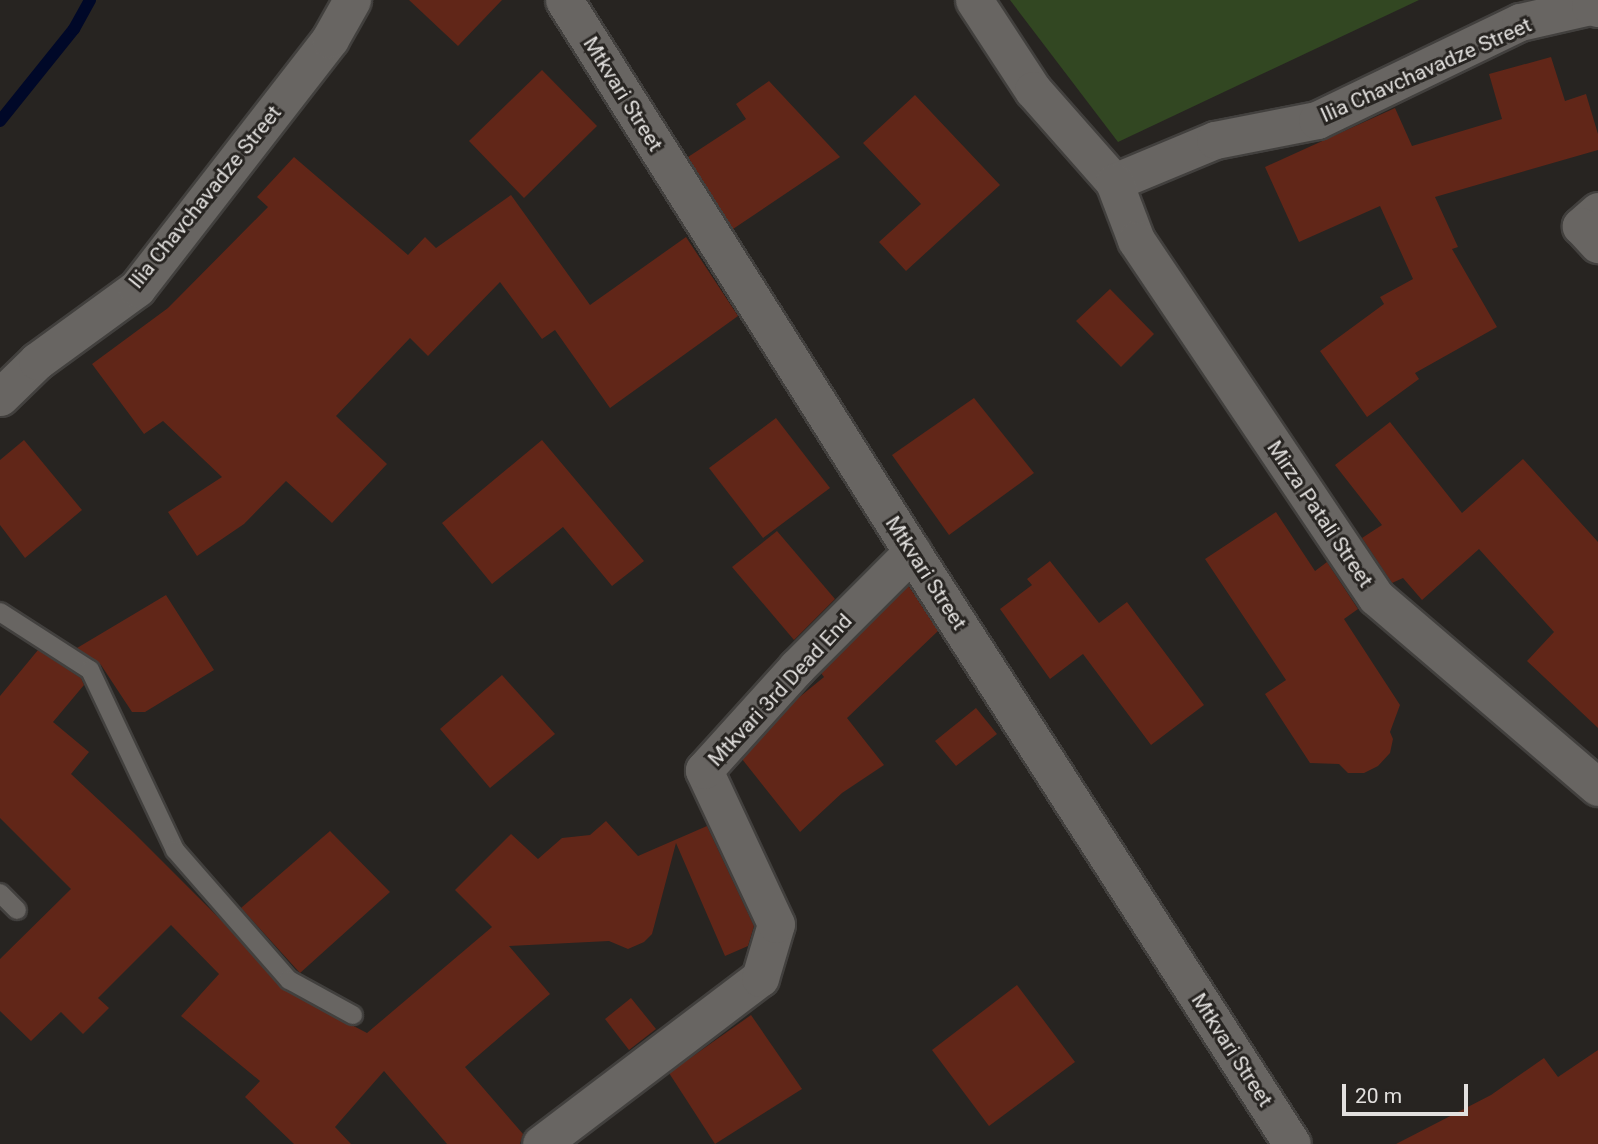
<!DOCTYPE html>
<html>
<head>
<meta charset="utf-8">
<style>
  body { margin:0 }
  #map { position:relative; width:1598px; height:1144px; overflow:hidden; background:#272421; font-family:Roboto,sans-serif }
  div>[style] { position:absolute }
  .green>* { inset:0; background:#324722 }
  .stream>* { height:12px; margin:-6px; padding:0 6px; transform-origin:6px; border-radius:6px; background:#000828 }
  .building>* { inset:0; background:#612618 }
  .roads { filter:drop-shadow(2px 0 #42403e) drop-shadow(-2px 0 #42403e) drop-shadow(0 2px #42403e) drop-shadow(0 -2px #42403e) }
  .service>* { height:18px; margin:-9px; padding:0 9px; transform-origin:9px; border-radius:9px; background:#686562 }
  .minor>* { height:37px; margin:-18.5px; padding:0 18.5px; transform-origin:18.5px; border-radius:18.5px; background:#686562 }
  span { translate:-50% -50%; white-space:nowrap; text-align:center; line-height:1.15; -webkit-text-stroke:6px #272421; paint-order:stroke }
  .street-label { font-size:21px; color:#e2e0de }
  .scale { position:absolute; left:1342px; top:1084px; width:126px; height:32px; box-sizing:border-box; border:4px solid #e2e0de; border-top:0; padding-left:9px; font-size:21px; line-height:24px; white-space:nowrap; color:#e2e0de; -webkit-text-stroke:5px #272421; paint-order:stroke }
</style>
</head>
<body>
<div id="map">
  <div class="green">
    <i style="clip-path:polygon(1010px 0,1419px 0,1118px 142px)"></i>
  </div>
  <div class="stream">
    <i style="left:0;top:121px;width:118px;rotate:-51.2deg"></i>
    <i style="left:74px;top:29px;width:33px;rotate:-61deg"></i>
  </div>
  <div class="building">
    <i style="clip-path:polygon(409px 0,502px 0,458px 46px)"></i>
    <i style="clip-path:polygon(1551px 57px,1565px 101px,1586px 94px,1598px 134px,1598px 150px,1435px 197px,1458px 247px,1452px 249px,1497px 327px,1415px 373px,1419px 379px,1367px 417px,1320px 351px,1384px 304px,1380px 297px,1413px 279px,1380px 206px,1299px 242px,1265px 167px,1395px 108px,1412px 146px,1502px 119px,1489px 74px)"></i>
    <i style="clip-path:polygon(542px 70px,597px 126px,524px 198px,469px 141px)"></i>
    <i style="clip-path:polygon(769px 81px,840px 157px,733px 229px,688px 157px,746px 119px,736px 104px)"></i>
    <i style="clip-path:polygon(915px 95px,1000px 185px,906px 271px,879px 242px,921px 204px,863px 143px)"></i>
    <i style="clip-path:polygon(294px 157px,408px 255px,425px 237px,436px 248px,511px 195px,590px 305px,686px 237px,738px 316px,610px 408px,555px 330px,542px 339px,500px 282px,428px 356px,410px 338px,336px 416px,387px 464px,332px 523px,286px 481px,244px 524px,197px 556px,168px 512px,222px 477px,163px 421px,144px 434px,92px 364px,168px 308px,268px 207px,257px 197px)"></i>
    <i style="clip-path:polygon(1110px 289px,1154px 334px,1121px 367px,1076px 321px)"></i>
    <i style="clip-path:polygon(974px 398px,1034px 473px,949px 535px,892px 455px)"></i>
    <i style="clip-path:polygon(776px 418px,830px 488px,763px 538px,709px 468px)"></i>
    <i style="clip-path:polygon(1390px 422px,1462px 513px,1523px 459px,1598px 542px,1598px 728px,1527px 661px,1554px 632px,1479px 549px,1422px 600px,1403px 578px,1392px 583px,1362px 538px,1382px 525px,1335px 465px)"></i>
    <i style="clip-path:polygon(24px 440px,82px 510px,25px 558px,0 525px,0 460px)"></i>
    <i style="clip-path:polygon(542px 440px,644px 561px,612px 586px,563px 527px,492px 584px,442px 523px)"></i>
    <i style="clip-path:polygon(1276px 512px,1315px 571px,1327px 562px,1358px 609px,1344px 619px,1400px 705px,1390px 732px,1393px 739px,1390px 753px,1378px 766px,1364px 773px,1348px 773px,1339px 764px,1310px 763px,1265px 694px,1286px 680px,1205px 559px)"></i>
    <i style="clip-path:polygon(777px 531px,835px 599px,794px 640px,732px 567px)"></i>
    <i style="clip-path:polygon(1050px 561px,1099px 623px,1127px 602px,1204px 705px,1151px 745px,1083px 654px,1050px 679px,1000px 609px,1032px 585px,1027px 579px)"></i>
    <i style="clip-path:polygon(908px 585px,938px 631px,847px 718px,884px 765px,842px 793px,800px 832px,742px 759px,797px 699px,824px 677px,821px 673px)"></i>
    <i style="clip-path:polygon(166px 595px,214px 670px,145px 712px,132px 712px,101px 665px,77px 648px)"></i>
    <i style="clip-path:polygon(38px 650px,81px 678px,84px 685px,53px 722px,89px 752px,71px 774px,134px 833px,223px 922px,281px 988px,367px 1033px,492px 927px,455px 890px,511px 834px,538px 859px,562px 838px,590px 835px,606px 821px,638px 856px,707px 826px,754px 926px,748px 946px,725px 956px,676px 843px,652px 934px,644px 942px,628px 949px,609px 941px,509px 946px,550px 994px,465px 1067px,523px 1134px,520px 1144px,447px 1144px,384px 1071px,335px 1127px,351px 1144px,294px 1144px,245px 1097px,260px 1081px,181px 1016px,219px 974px,171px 925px,98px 998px,109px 1008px,83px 1034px,61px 1012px,31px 1041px,0 1011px,0 959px,71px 889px,0 818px,0 696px)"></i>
    <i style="clip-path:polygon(502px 675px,555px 734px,490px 788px,440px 729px)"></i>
    <i style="clip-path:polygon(976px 708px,997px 734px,956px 766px,935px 741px)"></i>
    <i style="clip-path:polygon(330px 831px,390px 892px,300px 973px,241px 908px)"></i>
    <i style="clip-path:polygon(1017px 985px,1075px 1062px,989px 1126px,932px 1050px)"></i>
    <i style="clip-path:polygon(631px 998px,656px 1029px,629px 1050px,605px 1019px)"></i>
    <i style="clip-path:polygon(751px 1015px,802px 1089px,715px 1144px,669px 1073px)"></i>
    <i style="clip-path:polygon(1598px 1050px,1598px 1144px,1396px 1144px,1491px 1095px,1544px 1058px,1558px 1077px)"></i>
  </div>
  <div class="roads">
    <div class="service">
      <i style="left:0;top:612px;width:107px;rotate:32.8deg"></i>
      <i style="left:90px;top:670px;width:199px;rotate:64.7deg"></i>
      <i style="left:175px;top:850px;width:173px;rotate:48.8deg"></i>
      <i style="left:289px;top:980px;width:73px;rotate:28.7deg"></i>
      <i style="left:0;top:893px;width:24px;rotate:45deg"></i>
    </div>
    <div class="minor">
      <i style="left:564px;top:0;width:653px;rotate:57.77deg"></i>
      <i style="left:912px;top:552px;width:703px;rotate:57.3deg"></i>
      <i style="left:974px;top:0;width:108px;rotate:56.8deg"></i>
      <i style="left:1033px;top:90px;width:123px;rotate:48.6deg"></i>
      <i style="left:1114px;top:182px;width:109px;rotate:-22.6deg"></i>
      <i style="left:1215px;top:140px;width:104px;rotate:-11.1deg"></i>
      <i style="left:1317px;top:120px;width:225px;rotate:-25.8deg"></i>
      <i style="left:1520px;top:22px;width:72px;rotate:-12.9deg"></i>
      <i style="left:1590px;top:6px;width:8px;rotate:14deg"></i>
      <i style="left:1114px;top:182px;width:62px;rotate:69.2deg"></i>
      <i style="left:1136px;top:240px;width:430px;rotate:56.1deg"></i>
      <i style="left:1376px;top:597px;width:292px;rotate:40.6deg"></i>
      <i style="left:1598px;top:211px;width:23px;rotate:139deg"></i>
      <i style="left:1581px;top:226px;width:25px;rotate:47deg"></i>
      <i style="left:0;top:397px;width:52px;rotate:-44.2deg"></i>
      <i style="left:37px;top:361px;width:124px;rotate:-36.1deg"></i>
      <i style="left:137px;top:288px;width:315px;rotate:-52.2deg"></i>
      <i style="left:330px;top:39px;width:45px;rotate:-60.6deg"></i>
      <i style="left:541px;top:1144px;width:275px;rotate:-37.2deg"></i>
      <i style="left:760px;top:978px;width:56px;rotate:-73.5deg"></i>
      <i style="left:776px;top:924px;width:170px;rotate:-115.1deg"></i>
      <i style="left:704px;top:770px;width:139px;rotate:-47.9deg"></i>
      <i style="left:797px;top:667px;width:163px;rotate:-45deg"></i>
    </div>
  </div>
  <div class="street-label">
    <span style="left:1426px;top:70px;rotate:-24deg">Ilia Chavchavadze Street</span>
    <span style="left:623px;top:94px;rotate:58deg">Mtkvari Street</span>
    <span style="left:205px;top:197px;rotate:-51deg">Ilia Chavchavadze Street</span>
    <span style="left:1320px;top:514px;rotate:56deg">Mirza Patali Street</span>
    <span style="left:926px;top:573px;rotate:57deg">Mtkvari Street</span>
    <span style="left:780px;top:690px;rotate:-47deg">Mtkvari 3rd Dead End</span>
    <span style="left:1232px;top:1050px;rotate:57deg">Mtkvari Street</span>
  </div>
  <div class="scale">20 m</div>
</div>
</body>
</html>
